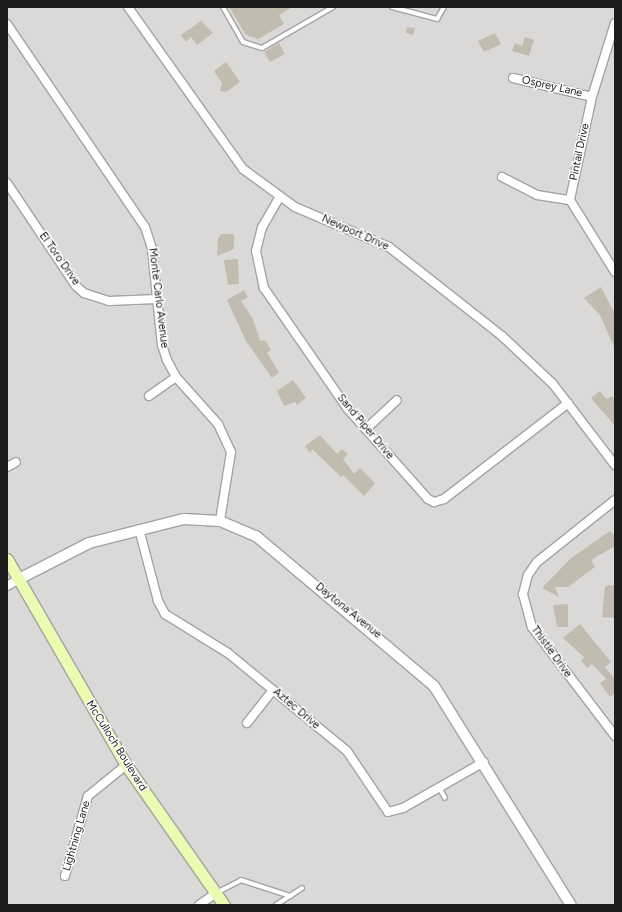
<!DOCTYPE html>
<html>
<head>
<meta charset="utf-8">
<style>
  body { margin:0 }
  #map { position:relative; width:622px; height:912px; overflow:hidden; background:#eeece1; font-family:Figtree,sans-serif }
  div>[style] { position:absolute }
  .residential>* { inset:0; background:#dad9d8 }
  .building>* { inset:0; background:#c2bbb0 }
  .roads { filter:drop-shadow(1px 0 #a3a3a3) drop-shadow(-1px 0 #a3a3a3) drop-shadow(0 1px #a3a3a3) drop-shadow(0 -1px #a3a3a3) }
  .service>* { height:4px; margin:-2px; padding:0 2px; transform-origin:2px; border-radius:2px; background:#fff }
  .minor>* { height:8px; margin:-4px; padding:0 4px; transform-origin:4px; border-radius:4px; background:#fff }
  .tertiary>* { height:10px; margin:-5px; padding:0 5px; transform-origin:5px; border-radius:5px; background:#fff }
  .secondary>* { height:11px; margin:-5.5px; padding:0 5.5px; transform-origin:5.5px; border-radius:5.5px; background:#ebfbb1 }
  span { translate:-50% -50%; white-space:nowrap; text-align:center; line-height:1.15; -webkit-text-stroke:3px #fff; paint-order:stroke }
  .street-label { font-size:11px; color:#1c1c1c }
  .frame { position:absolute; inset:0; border:8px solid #1c1c1c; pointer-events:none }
</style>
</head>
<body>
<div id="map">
  <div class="residential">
    <i style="clip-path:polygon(7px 7px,615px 7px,615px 905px,7px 905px)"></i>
  </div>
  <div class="building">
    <i style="clip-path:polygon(229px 7px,292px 7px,279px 15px,284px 24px,258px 39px,246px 35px)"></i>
    <i style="clip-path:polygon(201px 21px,213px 33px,197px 45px,191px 37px,186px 42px,181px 35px)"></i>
    <i style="clip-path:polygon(407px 27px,415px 28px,413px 35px,406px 33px)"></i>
    <i style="clip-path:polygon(495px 33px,501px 44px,484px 52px,478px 41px)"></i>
    <i style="clip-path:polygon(525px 37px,534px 40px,529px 56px,512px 51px,515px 43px,522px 46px)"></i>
    <i style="clip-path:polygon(279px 43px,285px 54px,270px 62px,264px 52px)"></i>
    <i style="clip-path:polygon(226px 62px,240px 82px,226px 92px,220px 91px,222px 83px,214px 71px)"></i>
    <i style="clip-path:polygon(221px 234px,234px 234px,234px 249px,217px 256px,218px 239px)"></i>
    <i style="clip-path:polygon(238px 259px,239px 284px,228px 285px,224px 260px)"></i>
    <i style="clip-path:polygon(601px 287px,615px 314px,615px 349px,600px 315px,584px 298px)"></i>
    <i style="clip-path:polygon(244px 290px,248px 297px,241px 301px,253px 319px,260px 341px,265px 340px,271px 350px,267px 353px,279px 372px,272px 378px,246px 341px,227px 300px)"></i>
    <i style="clip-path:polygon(293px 380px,306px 398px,297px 405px,295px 402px,284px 406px,277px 391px)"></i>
    <i style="clip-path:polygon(600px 391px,606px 399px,612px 396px,615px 400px,615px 426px,591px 398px)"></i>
    <i style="clip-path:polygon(320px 435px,337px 454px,342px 449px,348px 454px,343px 459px,354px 474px,360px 468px,375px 483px,364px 496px,343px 475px,341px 477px,312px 449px,310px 453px,305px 446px)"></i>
    <i style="clip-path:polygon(610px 531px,615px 536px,615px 546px,591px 560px,595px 567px,568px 587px,555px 587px,559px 597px,542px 588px,570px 559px)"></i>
    <i style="clip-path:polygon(609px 585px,615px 586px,615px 618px,602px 617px,605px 587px)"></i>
    <i style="clip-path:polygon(568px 604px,568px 627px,557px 627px,553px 605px)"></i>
    <i style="clip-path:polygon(580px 624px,611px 662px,605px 667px,615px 679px,615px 693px,610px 697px,600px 683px,606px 679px,592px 664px,587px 668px,581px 660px,585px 658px,563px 638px)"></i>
  </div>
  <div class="roads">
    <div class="service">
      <i style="left:223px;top:7px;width:40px;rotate:60.3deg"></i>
      <i style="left:243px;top:42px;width:20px;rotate:18deg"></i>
      <i style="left:262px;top:48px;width:82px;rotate:-30deg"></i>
      <i style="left:392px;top:7px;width:47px;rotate:14.9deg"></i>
      <i style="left:437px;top:19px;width:14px;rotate:-60deg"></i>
      <i style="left:440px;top:789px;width:10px;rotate:61deg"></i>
      <i style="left:216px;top:893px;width:28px;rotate:-27deg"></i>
      <i style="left:241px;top:880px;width:52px;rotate:18.1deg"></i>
      <i style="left:276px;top:905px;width:31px;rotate:-33deg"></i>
    </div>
    <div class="minor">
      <i style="left:128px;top:7px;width:199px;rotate:54.6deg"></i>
      <i style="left:243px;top:169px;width:64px;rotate:36.2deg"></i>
      <i style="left:295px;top:207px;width:102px;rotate:23.1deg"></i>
      <i style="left:389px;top:247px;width:144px;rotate:38.2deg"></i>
      <i style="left:502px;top:336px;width:70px;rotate:43.3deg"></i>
      <i style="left:553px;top:384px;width:102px;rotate:52.6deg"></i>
      <i style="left:615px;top:23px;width:77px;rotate:107.3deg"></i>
      <i style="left:592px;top:97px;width:105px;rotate:102.1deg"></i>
      <i style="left:570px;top:200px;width:85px;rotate:58deg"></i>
      <i style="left:7px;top:24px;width:245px;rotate:55.8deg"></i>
      <i style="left:145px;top:227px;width:23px;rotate:72deg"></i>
      <i style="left:152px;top:249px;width:97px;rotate:84.1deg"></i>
      <i style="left:162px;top:345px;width:16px;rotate:72deg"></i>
      <i style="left:167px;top:360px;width:19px;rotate:62deg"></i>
      <i style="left:176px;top:377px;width:63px;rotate:48.2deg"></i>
      <i style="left:218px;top:424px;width:31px;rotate:65deg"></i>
      <i style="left:231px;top:452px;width:70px;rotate:99.1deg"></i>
      <i style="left:513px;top:78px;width:81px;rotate:13.5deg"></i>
      <i style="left:502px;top:177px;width:39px;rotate:27deg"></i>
      <i style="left:537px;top:195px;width:33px;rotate:9deg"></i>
      <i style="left:7px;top:183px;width:124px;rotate:56.2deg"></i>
      <i style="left:76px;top:286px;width:11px;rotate:41deg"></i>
      <i style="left:84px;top:293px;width:26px;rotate:18deg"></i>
      <i style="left:109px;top:301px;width:48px;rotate:-2.4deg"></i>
      <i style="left:279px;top:198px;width:34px;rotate:120deg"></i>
      <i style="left:262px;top:227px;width:25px;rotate:104deg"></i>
      <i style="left:256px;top:251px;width:38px;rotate:78deg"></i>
      <i style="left:264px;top:288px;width:146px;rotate:55.3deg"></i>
      <i style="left:347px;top:408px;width:122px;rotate:48.3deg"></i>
      <i style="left:428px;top:499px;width:7px;rotate:27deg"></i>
      <i style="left:434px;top:502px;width:10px;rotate:-17deg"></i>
      <i style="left:444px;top:499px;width:157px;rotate:-37.7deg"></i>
      <i style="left:149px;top:396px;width:33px;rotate:-35deg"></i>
      <i style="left:366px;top:429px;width:42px;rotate:-43.1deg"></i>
      <i style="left:7px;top:467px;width:10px;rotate:-29deg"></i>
      <i style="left:615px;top:500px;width:100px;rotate:141.5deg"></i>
      <i style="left:537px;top:562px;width:16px;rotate:125deg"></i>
      <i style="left:528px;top:575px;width:20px;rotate:105deg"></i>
      <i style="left:523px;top:594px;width:34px;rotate:75deg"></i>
      <i style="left:532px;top:627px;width:137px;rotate:52.7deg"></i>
      <i style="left:139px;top:529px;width:74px;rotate:75.2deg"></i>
      <i style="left:158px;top:601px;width:15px;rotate:62deg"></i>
      <i style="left:165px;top:614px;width:74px;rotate:31.8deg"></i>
      <i style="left:228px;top:653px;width:154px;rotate:39.5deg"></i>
      <i style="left:347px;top:751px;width:73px;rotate:56.1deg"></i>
      <i style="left:388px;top:812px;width:16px;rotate:-15deg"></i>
      <i style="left:403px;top:808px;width:93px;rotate:-29.6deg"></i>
      <i style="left:7px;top:586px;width:12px;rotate:-31deg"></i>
      <i style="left:247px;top:723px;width:42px;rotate:-51.8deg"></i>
      <i style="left:65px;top:876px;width:83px;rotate:-74deg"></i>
      <i style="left:88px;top:796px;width:49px;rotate:-39.2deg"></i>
      <i style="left:199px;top:905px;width:21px;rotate:-35deg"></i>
    </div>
    <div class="tertiary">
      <i style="left:17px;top:580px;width:81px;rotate:-27.2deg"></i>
      <i style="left:89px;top:543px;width:98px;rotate:-14.2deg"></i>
      <i style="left:184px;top:519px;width:36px;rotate:3deg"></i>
      <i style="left:220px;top:521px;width:39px;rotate:23deg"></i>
      <i style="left:256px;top:536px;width:233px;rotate:40.1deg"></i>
      <i style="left:434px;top:686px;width:258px;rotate:58deg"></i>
    </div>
    <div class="secondary">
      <i style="left:7px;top:559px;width:238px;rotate:60deg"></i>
      <i style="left:126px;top:765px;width:171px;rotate:55deg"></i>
    </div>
  </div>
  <div class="street-label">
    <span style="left:552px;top:87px;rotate:13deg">Osprey Lane</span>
    <span style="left:580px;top:152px;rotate:-78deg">Pintail Drive</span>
    <span style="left:355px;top:233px;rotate:24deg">Newport Drive</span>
    <span style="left:59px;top:259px;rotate:55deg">El Toro Drive</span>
    <span style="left:158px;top:298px;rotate:83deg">Monte Carlo Avenue</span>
    <span style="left:365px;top:427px;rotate:50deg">Sand Piper Drive</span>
    <span style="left:348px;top:611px;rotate:39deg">Daytona Avenue</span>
    <span style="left:551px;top:652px;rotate:54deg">Thistle Drive</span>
    <span style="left:296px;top:709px;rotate:40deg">Aztec Drive</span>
    <span style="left:116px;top:746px;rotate:58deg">McCulloch Boulevard</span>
    <span style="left:77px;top:836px;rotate:-74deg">Lightning Lane</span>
  </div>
  <div class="frame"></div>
</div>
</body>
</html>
